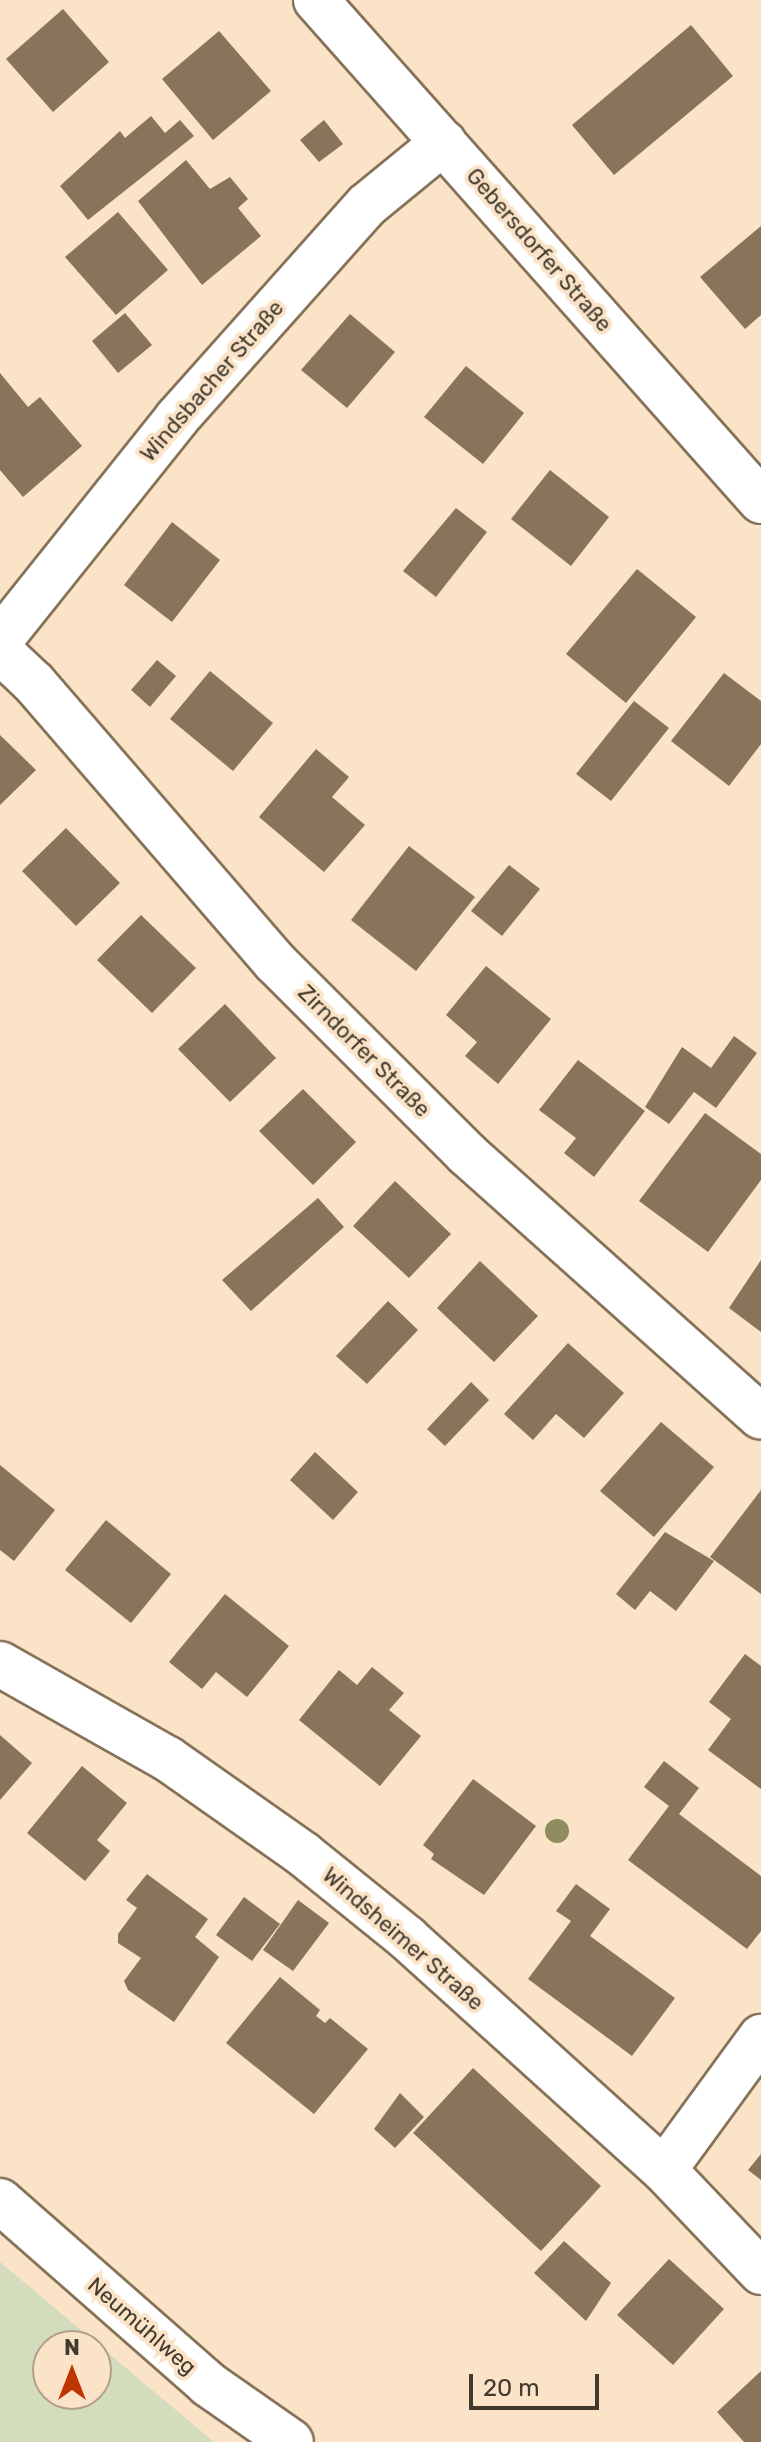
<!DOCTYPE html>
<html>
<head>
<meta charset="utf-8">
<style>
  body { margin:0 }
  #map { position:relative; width:761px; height:2442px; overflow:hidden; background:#fae3c7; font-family:Rubik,sans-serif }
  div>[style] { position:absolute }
  .green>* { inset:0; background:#d3ddbe }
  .building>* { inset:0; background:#89735b }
  .roads { filter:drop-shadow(2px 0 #867259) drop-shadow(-2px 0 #867259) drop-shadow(0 2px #867259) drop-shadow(0 -2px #867259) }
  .minor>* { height:44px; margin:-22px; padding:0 22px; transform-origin:22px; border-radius:22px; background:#fff }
  .secondary>* { height:44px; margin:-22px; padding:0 22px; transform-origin:22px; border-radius:22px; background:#fff }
  .trees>* { width:24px; height:24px; margin:-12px; border-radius:50%; background:#8f8c5e }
  span { translate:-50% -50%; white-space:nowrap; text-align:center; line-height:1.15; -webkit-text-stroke:8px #fae3c7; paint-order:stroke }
  .street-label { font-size:22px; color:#433a2f }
  .north { position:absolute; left:32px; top:2330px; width:80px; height:80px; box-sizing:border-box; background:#fae3c7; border:2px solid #b19f8a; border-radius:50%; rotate:0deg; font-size:22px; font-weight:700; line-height:32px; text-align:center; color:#433a2f }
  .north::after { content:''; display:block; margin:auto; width:28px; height:36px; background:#bd3500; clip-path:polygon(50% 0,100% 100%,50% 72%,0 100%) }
  .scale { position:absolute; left:469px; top:2374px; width:130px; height:36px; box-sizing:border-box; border:4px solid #433a2f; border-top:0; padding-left:10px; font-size:24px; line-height:28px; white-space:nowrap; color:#433a2f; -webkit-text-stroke:6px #fae3c7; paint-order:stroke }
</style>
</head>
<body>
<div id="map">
  <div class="green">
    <i style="clip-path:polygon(evenodd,0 2262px,214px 2442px,0 2442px,0 2262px,48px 2346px,96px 2346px,96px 2394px,48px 2394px,48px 2346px)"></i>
  </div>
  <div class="building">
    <i style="clip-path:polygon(63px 9px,109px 62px,53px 112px,6px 59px)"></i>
    <i style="clip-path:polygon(691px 25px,733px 76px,614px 175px,572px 125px)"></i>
    <i style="clip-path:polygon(219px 31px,271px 91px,213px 140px,162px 79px)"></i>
    <i style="clip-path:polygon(151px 116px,165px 133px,180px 120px,194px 136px,88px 220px,60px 186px,120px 131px,125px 138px)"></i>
    <i style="clip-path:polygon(324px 120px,343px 144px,319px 162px,300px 140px)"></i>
    <i style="clip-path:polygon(186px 160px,210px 189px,230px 177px,248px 199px,238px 208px,261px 236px,202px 285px,138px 201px)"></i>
    <i style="clip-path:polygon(118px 212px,168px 270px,116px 315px,65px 257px)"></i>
    <i style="clip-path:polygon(761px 226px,761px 315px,745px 329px,700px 277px)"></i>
    <i style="clip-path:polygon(125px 313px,152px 345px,118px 373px,92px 341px)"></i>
    <i style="clip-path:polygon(350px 314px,395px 352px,347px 408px,301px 370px)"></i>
    <i style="clip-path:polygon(466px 366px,524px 413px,483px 464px,424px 417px)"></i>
    <i style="clip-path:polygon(0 373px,28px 407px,40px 397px,82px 446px,23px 497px,0 470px)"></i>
    <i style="clip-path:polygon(550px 470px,609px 517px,571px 566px,511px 519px)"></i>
    <i style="clip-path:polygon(456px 508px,487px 532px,436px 597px,403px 571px)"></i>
    <i style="clip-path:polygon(172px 522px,220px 560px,172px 622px,124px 585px)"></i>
    <i style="clip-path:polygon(637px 569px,696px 617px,626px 703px,566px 654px)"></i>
    <i style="clip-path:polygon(157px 660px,176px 676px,150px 707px,131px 690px)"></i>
    <i style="clip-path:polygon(210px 671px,273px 723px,233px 771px,170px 719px)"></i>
    <i style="clip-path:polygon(724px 673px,761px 701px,761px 744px,729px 786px,671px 741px)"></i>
    <i style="clip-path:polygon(634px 701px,669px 728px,611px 801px,576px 774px)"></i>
    <i style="clip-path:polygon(0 735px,36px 770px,0 805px)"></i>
    <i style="clip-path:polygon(316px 749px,349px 777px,332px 797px,365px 825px,324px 872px,259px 817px)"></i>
    <i style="clip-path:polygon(66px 828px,120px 883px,76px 926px,22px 871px)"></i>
    <i style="clip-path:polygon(409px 846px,475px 897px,416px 971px,351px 920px)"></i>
    <i style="clip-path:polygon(509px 865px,540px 889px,502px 936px,471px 911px)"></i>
    <i style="clip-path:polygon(141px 915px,196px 968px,152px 1013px,97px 960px)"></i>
    <i style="clip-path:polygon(486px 966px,551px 1019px,498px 1084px,465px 1056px,477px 1042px,446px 1015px)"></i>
    <i style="clip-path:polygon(225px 1004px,276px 1058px,230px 1102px,178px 1049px)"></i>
    <i style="clip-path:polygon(734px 1036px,757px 1053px,716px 1108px,694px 1092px,669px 1124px,645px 1107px,682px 1047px,711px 1068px)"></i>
    <i style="clip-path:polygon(578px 1060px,645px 1111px,594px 1177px,564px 1153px,576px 1138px,539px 1110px)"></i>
    <i style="clip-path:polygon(303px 1089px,356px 1142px,313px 1185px,259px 1131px)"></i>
    <i style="clip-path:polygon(705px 1113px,761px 1154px,761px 1180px,708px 1252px,639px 1201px)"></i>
    <i style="clip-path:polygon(395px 1181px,451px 1234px,409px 1278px,353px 1226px)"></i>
    <i style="clip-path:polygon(318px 1198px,344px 1227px,251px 1311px,222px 1280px)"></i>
    <i style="clip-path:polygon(761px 1260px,761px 1332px,729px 1308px)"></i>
    <i style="clip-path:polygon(480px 1261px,538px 1316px,494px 1362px,437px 1308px)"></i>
    <i style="clip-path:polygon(388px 1301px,418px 1330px,367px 1384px,336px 1356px)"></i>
    <i style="clip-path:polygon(568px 1343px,624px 1393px,584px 1438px,556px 1414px,533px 1440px,504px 1414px)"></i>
    <i style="clip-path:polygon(471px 1382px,489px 1400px,445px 1446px,427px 1429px)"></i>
    <i style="clip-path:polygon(661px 1422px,714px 1467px,654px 1537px,600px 1491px)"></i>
    <i style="clip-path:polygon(315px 1452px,358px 1492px,333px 1520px,290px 1480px)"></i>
    <i style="clip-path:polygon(0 1465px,55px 1510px,14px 1561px,0 1550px)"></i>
    <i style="clip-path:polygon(761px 1490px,761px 1594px,710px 1557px)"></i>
    <i style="clip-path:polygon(106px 1520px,171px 1574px,131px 1623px,65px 1570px)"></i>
    <i style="clip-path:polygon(665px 1532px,714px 1561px,676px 1611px,650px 1591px,635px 1610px,616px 1594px)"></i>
    <i style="clip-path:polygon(225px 1594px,289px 1646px,247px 1697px,216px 1672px,202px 1689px,169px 1662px)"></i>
    <i style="clip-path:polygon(745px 1654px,761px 1666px,761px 1789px,708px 1750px,731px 1719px,709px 1702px)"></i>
    <i style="clip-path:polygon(372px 1667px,404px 1693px,389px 1710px,421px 1736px,380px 1786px,299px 1720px,339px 1670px,357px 1685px)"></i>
    <i style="clip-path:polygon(0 1735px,32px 1763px,0 1800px)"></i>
    <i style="clip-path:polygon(664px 1761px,699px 1788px,679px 1814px,761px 1876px,761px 1931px,747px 1949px,628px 1860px,669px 1806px,644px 1787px)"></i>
    <i style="clip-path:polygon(82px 1766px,127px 1803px,97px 1840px,110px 1851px,85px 1881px,27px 1833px)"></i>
    <i style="clip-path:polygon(473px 1779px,536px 1826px,484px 1895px,431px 1859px,434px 1854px,423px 1845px)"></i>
    <i style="clip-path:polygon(147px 1874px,208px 1919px,195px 1937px,219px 1957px,174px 2022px,128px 1990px,124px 1981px,141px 1958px,118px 1943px,118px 1934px,137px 1908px,126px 1900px)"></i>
    <i style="clip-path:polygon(576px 1884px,610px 1909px,590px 1936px,675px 1998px,632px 2056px,528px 1979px,571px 1921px,556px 1911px)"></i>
    <i style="clip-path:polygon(244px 1897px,280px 1924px,252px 1961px,216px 1935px)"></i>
    <i style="clip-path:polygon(298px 1900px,329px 1923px,293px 1971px,263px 1950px)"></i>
    <i style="clip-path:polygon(280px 1977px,320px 2010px,316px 2016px,320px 2019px,325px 2023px,330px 2018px,368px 2049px,314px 2114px,226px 2043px)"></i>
    <i style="clip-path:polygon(473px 2068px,601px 2186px,541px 2251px,413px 2133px)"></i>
    <i style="clip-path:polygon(400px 2093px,424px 2117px,395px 2148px,374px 2129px)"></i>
    <i style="clip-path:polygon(761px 2154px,761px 2180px,748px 2170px)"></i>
    <i style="clip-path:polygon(564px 2241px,611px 2283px,586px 2321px,534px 2273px)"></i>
    <i style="clip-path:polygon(669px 2259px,724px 2309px,673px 2365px,617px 2315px)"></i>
    <i style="clip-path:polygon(761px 2371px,761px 2442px,744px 2442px,717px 2412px)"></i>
  </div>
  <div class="roads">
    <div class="minor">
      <i style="left:0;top:640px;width:284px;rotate:-51.4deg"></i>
      <i style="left:177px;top:418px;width:285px;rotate:-48.3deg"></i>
      <i style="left:367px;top:205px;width:99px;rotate:-39.3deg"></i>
      <i style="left:0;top:651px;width:47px;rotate:43.3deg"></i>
      <i style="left:34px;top:683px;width:369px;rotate:49.2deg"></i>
      <i style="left:275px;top:962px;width:272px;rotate:45deg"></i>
      <i style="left:467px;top:1154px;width:394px;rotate:41.8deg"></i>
      <i style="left:0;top:1664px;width:193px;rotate:29.5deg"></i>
      <i style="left:168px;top:1759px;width:165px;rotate:35.1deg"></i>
      <i style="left:303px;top:1854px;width:134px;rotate:38.9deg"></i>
      <i style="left:407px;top:1938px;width:346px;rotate:42.1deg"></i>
      <i style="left:664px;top:2170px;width:141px;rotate:46.4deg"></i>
      <i style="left:664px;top:2170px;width:165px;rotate:-53.9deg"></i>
      <i style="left:0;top:2201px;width:277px;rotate:41.3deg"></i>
      <i style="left:208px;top:2384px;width:101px;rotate:34.9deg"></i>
    </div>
    <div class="secondary">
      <i style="left:316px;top:0;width:670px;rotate:48.39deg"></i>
    </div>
  </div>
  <div class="trees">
    <i style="left:557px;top:1831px"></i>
  </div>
  <div class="street-label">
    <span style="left:539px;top:250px;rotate:49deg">Gebersdorfer Straße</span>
    <span style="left:212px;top:381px;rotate:-49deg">Windsbacher Straße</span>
    <span style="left:364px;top:1051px;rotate:45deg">Zirndorfer Straße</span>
    <span style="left:403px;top:1939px;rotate:41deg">Windsheimer Straße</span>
    <span style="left:142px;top:2326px;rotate:41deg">Neumühlweg</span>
  </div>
  <div class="north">N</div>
  <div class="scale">20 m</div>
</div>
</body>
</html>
